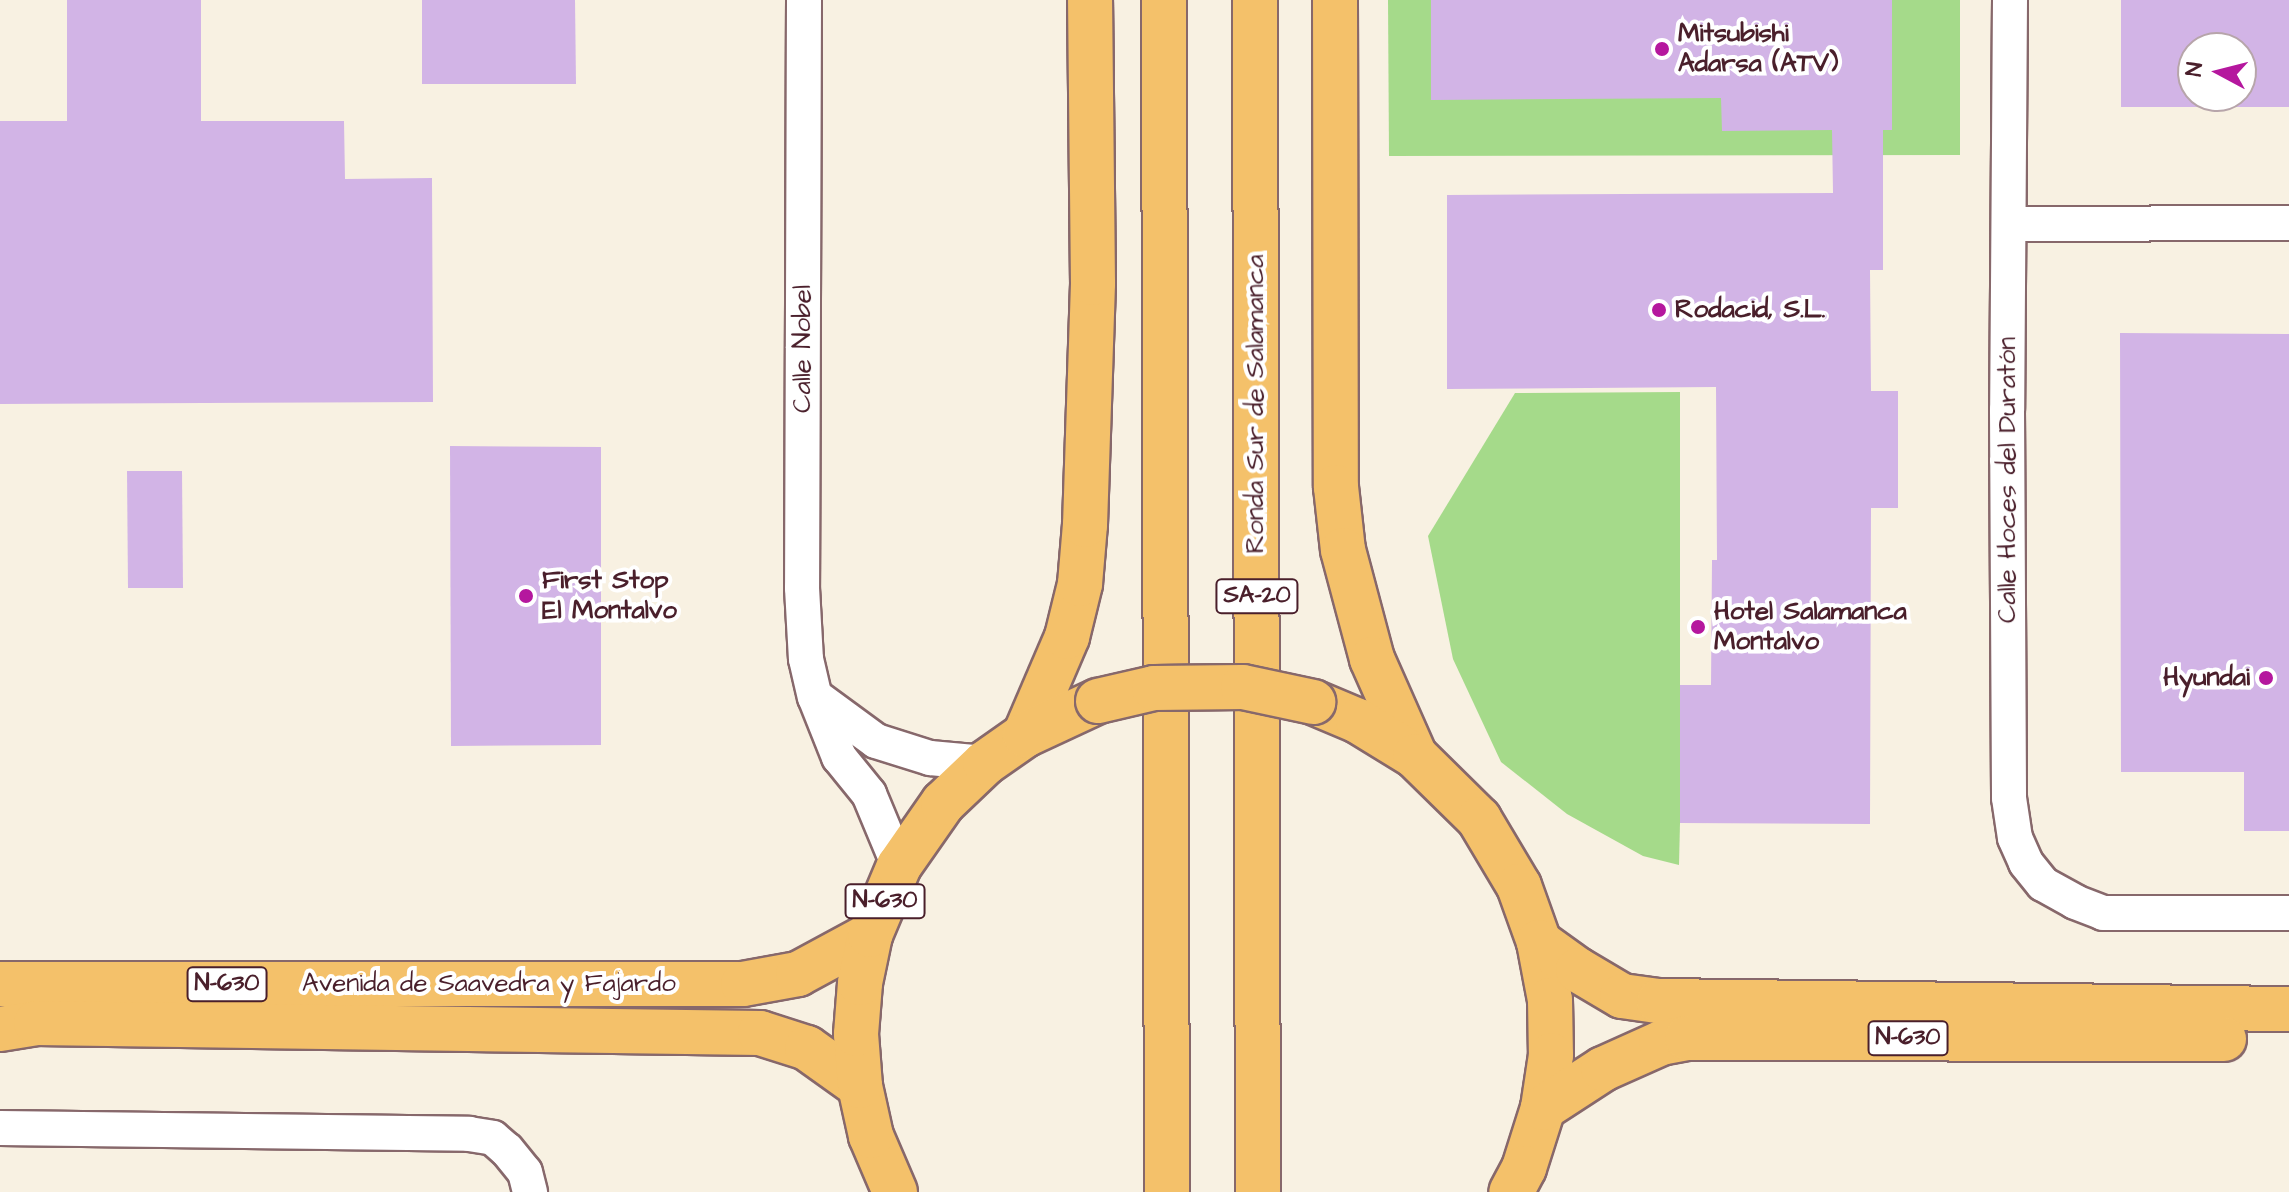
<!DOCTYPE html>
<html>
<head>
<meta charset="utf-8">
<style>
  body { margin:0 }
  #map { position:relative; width:2289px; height:1192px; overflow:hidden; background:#f8f1e2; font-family:"Architects Daughter",sans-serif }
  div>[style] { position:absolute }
  .green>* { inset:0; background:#a5da8a }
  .building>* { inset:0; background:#d2b4e6 }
  .roads { filter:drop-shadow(2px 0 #87686b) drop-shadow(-2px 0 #87686b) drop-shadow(0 2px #87686b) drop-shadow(0 -2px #87686b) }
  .minor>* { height:34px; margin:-17px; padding:0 17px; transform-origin:17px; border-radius:17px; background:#fff }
  .trunk>* { height:44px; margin:-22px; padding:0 22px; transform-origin:22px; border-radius:22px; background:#f4c16a }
  .bridges { filter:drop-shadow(2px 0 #87686b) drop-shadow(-2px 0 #87686b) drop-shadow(0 2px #87686b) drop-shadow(0 -2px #87686b) }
  .trunk-bridge>* { height:44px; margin:-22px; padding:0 22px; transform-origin:22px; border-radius:22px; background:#f4c16a }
  .dots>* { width:22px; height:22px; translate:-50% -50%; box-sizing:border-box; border:4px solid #fff; border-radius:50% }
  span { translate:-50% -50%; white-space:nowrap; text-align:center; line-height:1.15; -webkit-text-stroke:8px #fff; paint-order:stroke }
  .shield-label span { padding:2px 6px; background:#fff; border:2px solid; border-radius:6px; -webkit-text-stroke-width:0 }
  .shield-label { font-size:24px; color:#4a1f2b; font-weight:700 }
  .poi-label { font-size:26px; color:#4a1f2b; font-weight:700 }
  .left { translate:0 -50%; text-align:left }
  .right { translate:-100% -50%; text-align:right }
  .street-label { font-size:26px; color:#4a1f2b }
  .north { position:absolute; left:2177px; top:32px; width:80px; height:80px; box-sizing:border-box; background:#fff; border:2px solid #b7a5aa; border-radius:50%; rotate:277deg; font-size:22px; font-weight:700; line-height:32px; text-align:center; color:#4a1f2b }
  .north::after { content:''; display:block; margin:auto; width:28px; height:36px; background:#b5179e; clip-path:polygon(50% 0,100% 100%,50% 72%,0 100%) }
</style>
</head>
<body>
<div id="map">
  <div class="green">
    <i style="clip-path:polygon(1388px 0,1960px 0,1960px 155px,1389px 156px)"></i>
    <i style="clip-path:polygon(1680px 392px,1680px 823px,1679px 865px,1643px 856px,1567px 814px,1501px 762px,1453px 659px,1428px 536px,1515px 393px)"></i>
  </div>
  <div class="building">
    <i style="clip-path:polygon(67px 0,201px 0,201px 121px,344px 121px,345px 179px,432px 178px,433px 402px,0 404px,0 121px,67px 121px)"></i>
    <i style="clip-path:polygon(422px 0,575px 0,576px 84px,422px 84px)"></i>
    <i style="clip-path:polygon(1431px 0,1892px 0,1892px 130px,1883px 130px,1883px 270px,1870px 270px,1871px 391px,1898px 391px,1898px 508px,1871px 508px,1870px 824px,1680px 823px,1680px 685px,1711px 685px,1712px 560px,1717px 560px,1716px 387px,1447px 389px,1447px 195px,1833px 193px,1832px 130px,1722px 131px,1721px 98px,1431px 100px)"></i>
    <i style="clip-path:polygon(evenodd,2121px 0,2289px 0,2289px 107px,2121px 107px,2121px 0,2193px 48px,2241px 48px,2241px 96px,2193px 96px,2193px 48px)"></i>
    <i style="clip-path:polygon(2120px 333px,2289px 334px,2289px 831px,2244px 831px,2244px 772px,2121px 772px)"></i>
    <i style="clip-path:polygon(450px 446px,601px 447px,601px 745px,451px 746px)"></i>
    <i style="clip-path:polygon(127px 471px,182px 471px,183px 588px,128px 588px)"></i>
  </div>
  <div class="roads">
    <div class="minor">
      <i style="left:804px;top:0;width:588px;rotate:90.19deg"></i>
      <i style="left:802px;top:588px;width:71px;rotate:86.8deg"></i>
      <i style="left:806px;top:659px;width:39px;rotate:77deg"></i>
      <i style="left:815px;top:697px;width:65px;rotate:68.2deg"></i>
      <i style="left:839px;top:757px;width:48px;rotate:51deg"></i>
      <i style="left:869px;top:794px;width:78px;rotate:67.4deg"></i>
      <i style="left:2010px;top:0;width:410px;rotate:90.4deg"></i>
      <i style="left:2007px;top:410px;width:388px;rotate:89.7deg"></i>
      <i style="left:2009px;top:798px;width:40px;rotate:81.5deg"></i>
      <i style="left:2015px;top:838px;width:27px;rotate:66deg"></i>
      <i style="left:2026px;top:863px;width:27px;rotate:51deg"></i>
      <i style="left:2043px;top:884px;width:37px;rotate:29deg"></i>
      <i style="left:2075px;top:902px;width:30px;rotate:21deg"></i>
      <i style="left:2103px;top:913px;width:186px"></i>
      <i style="left:2010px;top:224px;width:279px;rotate:-0.2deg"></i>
      <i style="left:816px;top:697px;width:74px;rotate:36.3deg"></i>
      <i style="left:876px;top:741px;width:57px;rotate:17.5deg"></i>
      <i style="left:930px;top:758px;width:55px;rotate:5.2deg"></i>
      <i style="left:0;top:1128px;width:469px;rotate:0.7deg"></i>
      <i style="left:469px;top:1134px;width:24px;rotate:9deg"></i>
      <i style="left:493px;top:1138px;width:18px;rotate:41deg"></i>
      <i style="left:507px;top:1150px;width:28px;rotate:51deg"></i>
      <i style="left:525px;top:1172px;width:21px;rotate:76deg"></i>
    </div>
    <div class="trunk">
      <i style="left:1164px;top:0;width:1192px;rotate:89.86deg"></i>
      <i style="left:1255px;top:0;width:1192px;rotate:89.86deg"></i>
      <i style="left:1335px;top:0;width:487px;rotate:89.9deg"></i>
      <i style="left:1336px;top:487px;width:63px;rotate:83.7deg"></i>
      <i style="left:1343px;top:550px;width:113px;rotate:75.1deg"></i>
      <i style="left:1372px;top:659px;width:106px;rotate:66.1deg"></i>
      <i style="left:1313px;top:702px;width:49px;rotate:22.9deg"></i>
      <i style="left:1358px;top:721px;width:67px;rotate:31.6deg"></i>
      <i style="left:1415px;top:756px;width:90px;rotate:44.5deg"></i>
      <i style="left:1479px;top:819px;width:78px;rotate:59.2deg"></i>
      <i style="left:1519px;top:886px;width:59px;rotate:70.3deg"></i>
      <i style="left:1539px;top:942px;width:59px;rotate:79.3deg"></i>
      <i style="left:1550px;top:1000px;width:55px;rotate:89deg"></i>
      <i style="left:1551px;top:1055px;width:54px;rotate:98.6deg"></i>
      <i style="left:1543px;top:1108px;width:63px;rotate:107.6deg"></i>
      <i style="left:1524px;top:1168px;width:27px;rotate:118deg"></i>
      <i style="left:1025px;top:735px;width:107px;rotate:-66.8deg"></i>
      <i style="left:1067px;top:637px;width:55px;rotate:-76.2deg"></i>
      <i style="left:1080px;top:584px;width:59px;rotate:-85.2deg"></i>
      <i style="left:1085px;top:525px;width:242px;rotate:-88.1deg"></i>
      <i style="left:1093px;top:283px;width:283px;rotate:-90.6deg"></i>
      <i style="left:1539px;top:942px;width:48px;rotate:35.7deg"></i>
      <i style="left:1578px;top:970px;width:51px;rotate:30.6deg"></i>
      <i style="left:1622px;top:996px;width:37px;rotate:8deg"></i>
      <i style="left:1659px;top:1001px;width:630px;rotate:0.73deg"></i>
      <i style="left:0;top:984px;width:743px"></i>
      <i style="left:743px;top:984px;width:56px;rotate:-10.3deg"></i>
      <i style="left:798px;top:974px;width:82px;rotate:-28.4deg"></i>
      <i style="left:0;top:1029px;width:36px;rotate:-9deg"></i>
      <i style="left:36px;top:1023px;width:724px;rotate:0.79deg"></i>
      <i style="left:760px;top:1033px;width:49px;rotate:17.7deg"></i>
      <i style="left:807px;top:1048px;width:65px;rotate:35.6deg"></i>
      <i style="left:1543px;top:1108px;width:72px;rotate:-33deg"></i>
      <i style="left:1603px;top:1069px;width:64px;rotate:-24.1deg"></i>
      <i style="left:1661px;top:1043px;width:26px;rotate:-11deg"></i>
      <i style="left:1687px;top:1038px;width:537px;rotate:0.11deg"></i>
      <i style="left:895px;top:1192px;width:61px;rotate:-113.2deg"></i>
      <i style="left:871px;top:1136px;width:51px;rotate:-102.4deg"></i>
      <i style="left:860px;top:1086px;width:52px;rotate:-94.4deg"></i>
      <i style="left:856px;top:1034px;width:51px;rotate:-85.5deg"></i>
      <i style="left:860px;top:983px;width:49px;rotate:-78.2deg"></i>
      <i style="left:870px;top:935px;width:75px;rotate:-67.2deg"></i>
      <i style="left:899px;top:866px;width:77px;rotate:-55.1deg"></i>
      <i style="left:943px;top:803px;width:58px;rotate:-43.6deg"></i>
      <i style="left:985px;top:763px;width:49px;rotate:-35deg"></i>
      <i style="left:1025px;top:735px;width:81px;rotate:-25deg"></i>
    </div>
  </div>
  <div class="bridges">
    <div class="trunk-bridge">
      <i style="left:1098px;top:701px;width:57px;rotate:-13.1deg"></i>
      <i style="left:1154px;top:688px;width:89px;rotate:-0.6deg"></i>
      <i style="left:1243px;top:687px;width:72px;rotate:12.1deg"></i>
    </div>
  </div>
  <div class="dots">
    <i style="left:1662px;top:49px;background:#b5179e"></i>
    <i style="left:1659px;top:310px;background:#b5179e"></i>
    <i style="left:526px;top:596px;background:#b5179e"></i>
    <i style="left:1698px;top:627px;background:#b5179e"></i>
    <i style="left:2266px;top:678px;background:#b5179e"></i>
  </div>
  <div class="shield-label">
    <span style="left:1257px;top:596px">SA-20</span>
    <span style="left:885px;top:901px">N-630</span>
    <span style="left:227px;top:984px">N-630</span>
    <span style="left:1908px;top:1038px">N-630</span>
  </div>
  <div class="poi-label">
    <span class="left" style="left:1678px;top:49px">Mitsubishi<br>Adarsa (ATV)</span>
    <span class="left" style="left:1675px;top:310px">Rodacid, S.L.</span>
    <span class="left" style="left:542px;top:596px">First Stop<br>El Montalvo</span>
    <span class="left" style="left:1714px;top:627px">Hotel Salamanca<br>Montalvo</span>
    <span class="right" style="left:2250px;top:678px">Hyundai</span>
  </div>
  <div class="street-label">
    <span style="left:803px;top:349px;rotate:-90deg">Calle Nobel</span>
    <span style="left:1256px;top:404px;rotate:-90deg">Ronda Sur de Salamanca</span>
    <span style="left:2008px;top:480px;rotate:-90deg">Calle Hoces del Duratón</span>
    <span style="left:489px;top:984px">Avenida de Saavedra y Fajardo</span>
  </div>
  <div class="north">N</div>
</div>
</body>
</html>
